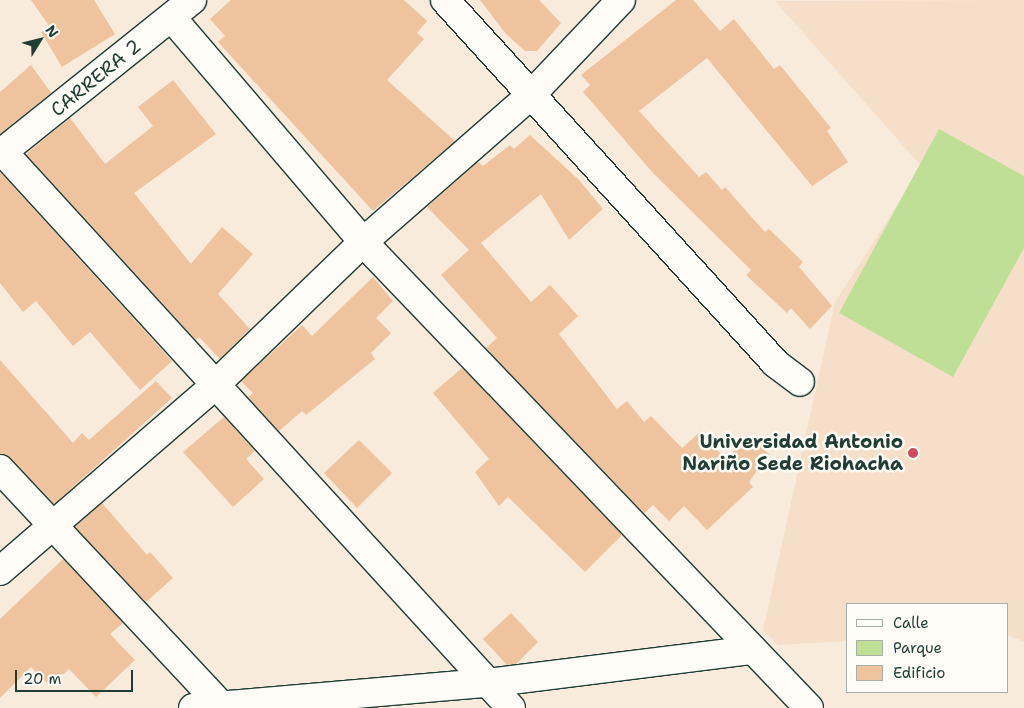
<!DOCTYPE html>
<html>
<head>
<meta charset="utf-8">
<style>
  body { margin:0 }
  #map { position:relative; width:1024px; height:708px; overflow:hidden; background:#f8ebdc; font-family:"Shantell Sans",sans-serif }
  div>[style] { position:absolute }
  .built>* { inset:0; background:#f5dfc9 }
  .green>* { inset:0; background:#bfdf97 }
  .building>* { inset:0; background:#eec39e }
  .roads { filter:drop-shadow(1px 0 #1f3d34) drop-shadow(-1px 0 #1f3d34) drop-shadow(0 1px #1f3d34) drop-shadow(0 -1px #1f3d34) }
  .street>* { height:28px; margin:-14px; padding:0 14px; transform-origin:14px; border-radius:14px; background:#fdfcf7 }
  .dots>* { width:14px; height:14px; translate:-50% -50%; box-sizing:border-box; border:2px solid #fdfcf7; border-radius:50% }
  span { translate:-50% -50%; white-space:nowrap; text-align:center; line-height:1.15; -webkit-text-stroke:5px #fdfcf7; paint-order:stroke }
  .street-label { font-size:19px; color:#1f3d34 }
  .poi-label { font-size:19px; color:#1f3d34; font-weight:700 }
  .right { translate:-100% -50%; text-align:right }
  .legend { position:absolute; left:846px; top:603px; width:162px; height:90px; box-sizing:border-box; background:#fdfcf7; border:1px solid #a4b0a9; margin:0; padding:6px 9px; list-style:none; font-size:15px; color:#1f3d34 }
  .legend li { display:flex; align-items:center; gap:10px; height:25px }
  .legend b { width:25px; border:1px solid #a4b0a9 }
  .north { position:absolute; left:15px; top:15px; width:50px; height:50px; -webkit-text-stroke:4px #fdfcf7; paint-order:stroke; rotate:54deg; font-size:14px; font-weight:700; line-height:20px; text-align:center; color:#1f3d34 }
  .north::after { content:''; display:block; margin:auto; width:18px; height:22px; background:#1f3d34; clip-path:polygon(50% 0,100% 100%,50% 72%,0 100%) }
  .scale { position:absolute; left:15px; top:670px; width:118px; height:22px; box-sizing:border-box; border:2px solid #1f3d34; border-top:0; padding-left:6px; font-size:15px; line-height:18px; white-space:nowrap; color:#1f3d34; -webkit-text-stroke:4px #fdfcf7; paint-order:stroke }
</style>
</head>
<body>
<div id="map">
  <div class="built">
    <i style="clip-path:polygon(1024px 0,1024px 642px,1008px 635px,1008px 604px,848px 604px,848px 641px,778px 645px,763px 630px,835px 302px,922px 167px,775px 1px)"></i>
  </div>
  <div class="green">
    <i style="clip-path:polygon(939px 129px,1024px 176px,1024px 248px,953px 377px,839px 313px)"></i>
  </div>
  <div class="building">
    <i style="clip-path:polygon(31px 0,94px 0,115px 34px,62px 67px,41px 32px,50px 27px)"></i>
    <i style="clip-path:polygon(231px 0,404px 0,427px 21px,417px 33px,424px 39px,387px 80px,455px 141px,373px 211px,218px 42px,225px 36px,210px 19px)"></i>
    <i style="clip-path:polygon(480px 0,539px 0,561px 23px,537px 51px,525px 51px,506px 34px)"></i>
    <i style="clip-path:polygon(676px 0,693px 0,720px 31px,734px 19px,774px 69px,780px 65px,831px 128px,827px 131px,848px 162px,812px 186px,707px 58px,639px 111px,699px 177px,706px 172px,722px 190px,725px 187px,765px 232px,769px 229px,803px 262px,799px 267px,832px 306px,810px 329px,791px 308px,787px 313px,746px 275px,751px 270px,653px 173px,583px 92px,590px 85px,581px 75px)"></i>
    <i style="clip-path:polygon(31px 65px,51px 93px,0 134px,0 92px)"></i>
    <i style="clip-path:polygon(173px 80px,216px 134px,134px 193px,191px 264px,222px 227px,253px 254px,218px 294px,250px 329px,220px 359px,199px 337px,196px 340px,26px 154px,70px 118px,105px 164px,153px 126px,138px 107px)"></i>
    <i style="clip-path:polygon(530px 135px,579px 180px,603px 209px,569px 240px,541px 194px,481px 243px,531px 302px,550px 285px,578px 316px,559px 334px,617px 409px,627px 401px,644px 422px,651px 416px,682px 448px,701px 431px,726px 460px,748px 436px,769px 454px,749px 482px,753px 487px,707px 530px,684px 506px,669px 521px,653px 505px,644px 513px,486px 348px,497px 338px,441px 275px,469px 250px,427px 207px,478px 162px,483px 166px,510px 145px,514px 149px)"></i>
    <i style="clip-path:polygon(0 172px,172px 361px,140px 390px,90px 332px,73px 346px,36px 301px,23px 312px,0 283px)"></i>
    <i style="clip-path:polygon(373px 277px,393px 301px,376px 318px,391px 333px,371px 353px,375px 359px,306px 415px,302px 411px,279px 431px,248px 397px,253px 393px,241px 381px,302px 325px,312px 336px)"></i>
    <i style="clip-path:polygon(0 360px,73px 443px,82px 433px,89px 440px,156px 381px,172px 398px,54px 504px,11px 458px,0 454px)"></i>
    <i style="clip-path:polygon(462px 368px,622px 535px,585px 572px,508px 497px,499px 506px,475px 472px,489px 459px,433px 393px)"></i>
    <i style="clip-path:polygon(224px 417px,255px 451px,246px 459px,264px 479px,233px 507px,183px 452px)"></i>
    <i style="clip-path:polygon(359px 440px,392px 473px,357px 508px,324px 473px)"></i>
    <i style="clip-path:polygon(102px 503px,147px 555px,150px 552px,173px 578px,146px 602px,75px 527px)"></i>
    <i style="clip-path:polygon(63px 559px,123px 623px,110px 634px,135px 660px,96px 697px,69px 669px,51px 687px,31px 667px,0 698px,0 619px)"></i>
    <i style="clip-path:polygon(511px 613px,538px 642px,516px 664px,507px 665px,483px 639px)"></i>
  </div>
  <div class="roads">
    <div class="street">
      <i style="left:445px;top:0;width:491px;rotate:47.7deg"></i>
      <i style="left:775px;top:363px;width:31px;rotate:37deg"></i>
      <i style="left:172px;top:18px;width:294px;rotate:49.5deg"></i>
      <i style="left:363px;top:242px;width:645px;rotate:46.26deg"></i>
      <i style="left:3px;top:152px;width:753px;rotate:47.58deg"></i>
      <i style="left:0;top:154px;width:246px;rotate:-38.7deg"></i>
      <i style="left:0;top:469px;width:328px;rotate:46.9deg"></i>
      <i style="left:0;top:571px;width:283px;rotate:-40.8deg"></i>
      <i style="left:214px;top:386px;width:207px;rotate:-44deg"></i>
      <i style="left:363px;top:242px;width:222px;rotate:-41.2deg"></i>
      <i style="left:530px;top:96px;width:132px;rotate:-46.5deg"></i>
      <i style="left:193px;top:708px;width:295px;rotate:-4.9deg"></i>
      <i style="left:487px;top:683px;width:268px;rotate:-7.1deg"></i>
    </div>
  </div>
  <div class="dots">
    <i style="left:913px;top:453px;background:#d1495b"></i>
  </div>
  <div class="street-label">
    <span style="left:96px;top:78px;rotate:-39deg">CARRERA 2</span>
  </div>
  <div class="poi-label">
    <span class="right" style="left:903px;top:453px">Universidad Antonio<br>Nariño Sede Riohacha</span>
  </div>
  <ul class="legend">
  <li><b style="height:6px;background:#fdfcf7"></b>Calle</li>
  <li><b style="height:14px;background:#bfdf97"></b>Parque</li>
  <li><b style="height:14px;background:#eec39e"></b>Edificio</li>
  </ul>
  <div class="north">N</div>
  <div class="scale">20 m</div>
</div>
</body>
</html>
